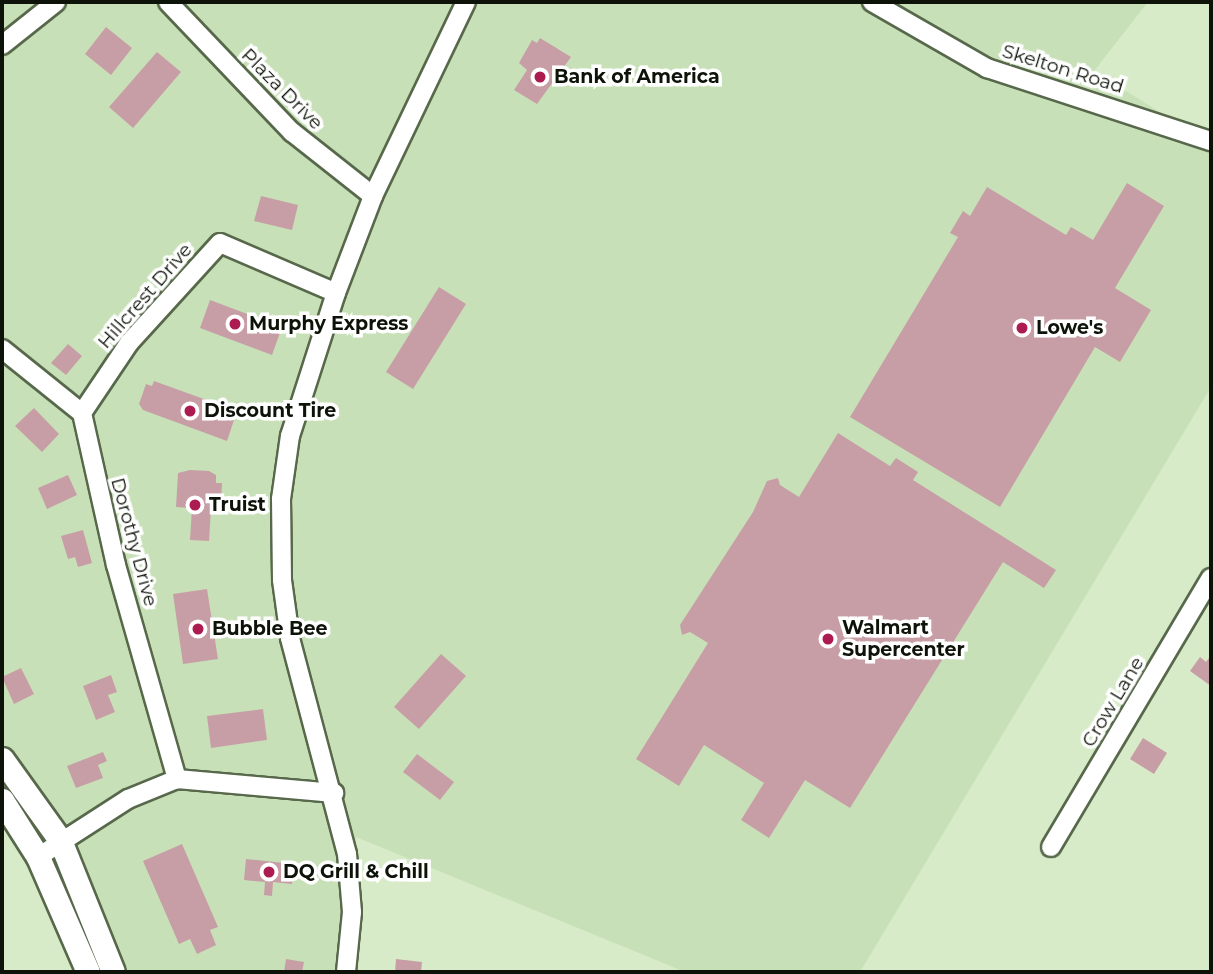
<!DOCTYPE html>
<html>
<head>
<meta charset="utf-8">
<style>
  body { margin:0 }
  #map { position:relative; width:1213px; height:974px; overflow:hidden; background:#d7ebc9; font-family:Montserrat,sans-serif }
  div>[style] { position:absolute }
  .built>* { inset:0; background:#c8e0b8 }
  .building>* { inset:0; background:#c79ea5 }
  .roads { filter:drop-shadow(2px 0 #57684b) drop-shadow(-2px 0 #57684b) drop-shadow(0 2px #57684b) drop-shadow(0 -2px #57684b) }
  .minor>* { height:18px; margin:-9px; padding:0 9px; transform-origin:9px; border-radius:9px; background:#fff }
  .major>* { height:23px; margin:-11.5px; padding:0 11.5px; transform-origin:11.5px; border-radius:11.5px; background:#fff }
  .dots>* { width:19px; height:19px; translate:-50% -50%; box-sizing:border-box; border:4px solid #fff; border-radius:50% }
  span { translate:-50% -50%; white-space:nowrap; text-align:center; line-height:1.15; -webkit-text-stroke:7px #fff; paint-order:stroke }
  .street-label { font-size:19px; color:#0d1308 }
  .poi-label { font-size:19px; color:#0d1308; font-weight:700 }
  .left { translate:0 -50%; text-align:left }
  .frame { position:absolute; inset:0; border:4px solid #0d1308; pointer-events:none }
</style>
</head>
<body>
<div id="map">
  <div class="built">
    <i style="clip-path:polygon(2px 2px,1148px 2px,1094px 71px,1211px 144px,1211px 387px,860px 972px,685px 972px,356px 837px,351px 972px,105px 972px,69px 878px,2px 762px)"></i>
  </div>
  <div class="building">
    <i style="clip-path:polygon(106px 27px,132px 48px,111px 75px,85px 54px)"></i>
    <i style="clip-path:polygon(540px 38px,571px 57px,537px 104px,514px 90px,527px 70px,519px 63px,532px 40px,537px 43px)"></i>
    <i style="clip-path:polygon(157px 52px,181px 72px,133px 128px,109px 107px)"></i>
    <i style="clip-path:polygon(1127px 183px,1164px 206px,1115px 288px,1151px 310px,1120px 362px,1095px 347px,1000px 507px,850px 417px,958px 237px,950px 233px,963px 211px,970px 216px,987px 187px,1066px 235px,1071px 227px,1093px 240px)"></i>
    <i style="clip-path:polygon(261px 196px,298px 205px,292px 230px,254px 221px)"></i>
    <i style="clip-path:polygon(439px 287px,466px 304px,413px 389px,386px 372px)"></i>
    <i style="clip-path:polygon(210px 300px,282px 327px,272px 355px,200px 328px)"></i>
    <i style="clip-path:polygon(68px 344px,82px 356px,66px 375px,51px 363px)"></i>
    <i style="clip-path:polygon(154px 381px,237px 411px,227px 441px,143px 410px,139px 404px,146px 384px,152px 386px)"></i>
    <i style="clip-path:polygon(34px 408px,59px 434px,42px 452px,15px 426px)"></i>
    <i style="clip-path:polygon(838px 433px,890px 466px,896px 458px,918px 472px,913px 480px,1056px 570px,1044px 588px,1003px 562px,850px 808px,805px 780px,769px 838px,741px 820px,764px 783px,704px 745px,679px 786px,636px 759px,708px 643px,690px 632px,682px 635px,680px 625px,753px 512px,767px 481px,778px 478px,780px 485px,799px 497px)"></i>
    <i style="clip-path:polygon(190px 470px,209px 471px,216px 475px,216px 483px,222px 483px,221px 503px,215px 502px,211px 509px,209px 541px,190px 540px,192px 508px,176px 507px,178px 473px)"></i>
    <i style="clip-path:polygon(68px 475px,77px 495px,47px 509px,38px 488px)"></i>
    <i style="clip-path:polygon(83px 530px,92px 563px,78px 567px,75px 557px,68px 559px,61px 536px)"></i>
    <i style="clip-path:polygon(207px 589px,218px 659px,183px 664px,173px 594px)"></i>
    <i style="clip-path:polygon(441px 654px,466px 676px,419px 729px,394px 707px)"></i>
    <i style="clip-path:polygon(1211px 655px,1211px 686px,1190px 671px,1200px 657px,1206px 662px)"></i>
    <i style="clip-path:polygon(21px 668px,34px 694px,14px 704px,2px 677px)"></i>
    <i style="clip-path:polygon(111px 675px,117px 692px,108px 695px,115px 712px,96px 720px,83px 686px)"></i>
    <i style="clip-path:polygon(263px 709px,267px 740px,211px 748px,207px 716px)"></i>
    <i style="clip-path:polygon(1143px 738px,1167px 753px,1154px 774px,1130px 759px)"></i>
    <i style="clip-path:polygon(103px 752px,107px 761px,98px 765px,103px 778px,76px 788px,67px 766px)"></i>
    <i style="clip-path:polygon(417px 754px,454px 782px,440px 800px,403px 772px)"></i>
    <i style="clip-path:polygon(182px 844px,218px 927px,210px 930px,216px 945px,197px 954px,190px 939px,179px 944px,143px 861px)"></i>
    <i style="clip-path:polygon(246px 859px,293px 864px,292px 884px,273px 882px,272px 896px,264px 895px,265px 882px,244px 880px)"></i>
    <i style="clip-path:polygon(286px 959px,304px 962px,302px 972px,284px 972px)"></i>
    <i style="clip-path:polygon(396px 959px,422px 962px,421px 972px,395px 972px)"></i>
  </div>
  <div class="roads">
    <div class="minor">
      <i style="left:168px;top:2px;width:180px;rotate:46.4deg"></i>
      <i style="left:292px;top:132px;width:103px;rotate:38.3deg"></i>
      <i style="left:872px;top:2px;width:133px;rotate:29.9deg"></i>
      <i style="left:987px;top:68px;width:236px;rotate:18.1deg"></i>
      <i style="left:2px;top:45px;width:69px;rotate:-38.5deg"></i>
      <i style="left:2px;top:349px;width:102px;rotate:38.7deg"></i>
      <i style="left:82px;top:413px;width:156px;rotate:77.4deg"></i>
      <i style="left:116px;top:565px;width:223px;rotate:74.1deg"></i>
      <i style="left:82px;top:413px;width:84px;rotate:-56.1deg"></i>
      <i style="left:129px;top:343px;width:135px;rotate:-47.7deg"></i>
      <i style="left:220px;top:243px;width:126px;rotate:23.3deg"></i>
      <i style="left:1051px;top:847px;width:313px;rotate:-59.3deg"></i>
      <i style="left:38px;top:857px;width:107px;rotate:-32.8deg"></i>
      <i style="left:128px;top:799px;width:53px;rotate:-22.2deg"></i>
      <i style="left:177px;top:779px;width:158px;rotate:5.1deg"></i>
      <i style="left:346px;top:972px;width:60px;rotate:-84.3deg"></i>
      <i style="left:352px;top:912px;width:58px;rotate:-94.9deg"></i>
      <i style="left:347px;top:854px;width:223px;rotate:-104.8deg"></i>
      <i style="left:290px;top:638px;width:59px;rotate:-97.9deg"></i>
      <i style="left:282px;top:580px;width:81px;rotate:-90.7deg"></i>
      <i style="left:281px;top:499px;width:64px;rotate:-81.9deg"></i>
      <i style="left:290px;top:436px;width:150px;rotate:-72.2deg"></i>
      <i style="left:336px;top:293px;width:104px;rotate:-69.1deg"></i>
      <i style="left:373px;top:196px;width:215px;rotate:-64.4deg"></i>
    </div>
    <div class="major">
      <i style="left:2px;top:759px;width:100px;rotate:54.4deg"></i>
      <i style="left:60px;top:840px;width:142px;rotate:68.1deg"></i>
      <i style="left:2px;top:800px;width:67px;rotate:57.7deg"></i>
      <i style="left:38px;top:857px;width:125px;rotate:66.5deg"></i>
    </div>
  </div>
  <div class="dots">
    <i style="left:540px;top:77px;background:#ad1c50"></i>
    <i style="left:235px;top:324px;background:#ad1c50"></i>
    <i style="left:1022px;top:328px;background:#ad1c50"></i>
    <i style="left:190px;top:411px;background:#ad1c50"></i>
    <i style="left:195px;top:505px;background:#ad1c50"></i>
    <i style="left:198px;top:629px;background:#ad1c50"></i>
    <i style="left:828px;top:639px;background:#ad1c50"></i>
    <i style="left:269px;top:872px;background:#ad1c50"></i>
  </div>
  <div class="street-label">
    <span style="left:1063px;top:69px;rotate:17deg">Skelton Road</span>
    <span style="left:282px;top:89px;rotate:45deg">Plaza Drive</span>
    <span style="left:145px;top:296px;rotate:-49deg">Hillcrest Drive</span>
    <span style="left:134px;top:542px;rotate:75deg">Dorothy Drive</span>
    <span style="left:1113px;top:702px;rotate:-59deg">Crow Lane</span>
  </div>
  <div class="poi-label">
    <span class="left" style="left:554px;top:77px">Bank of America</span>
    <span class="left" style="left:249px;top:324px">Murphy Express</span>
    <span class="left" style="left:1036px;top:328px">Lowe's</span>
    <span class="left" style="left:204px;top:411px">Discount Tire</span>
    <span class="left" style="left:209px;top:505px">Truist</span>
    <span class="left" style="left:842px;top:639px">Walmart<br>Supercenter</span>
    <span class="left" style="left:212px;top:629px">Bubble Bee</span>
    <span class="left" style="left:283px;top:872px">DQ Grill &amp; Chill</span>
  </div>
  <div class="frame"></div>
</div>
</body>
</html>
